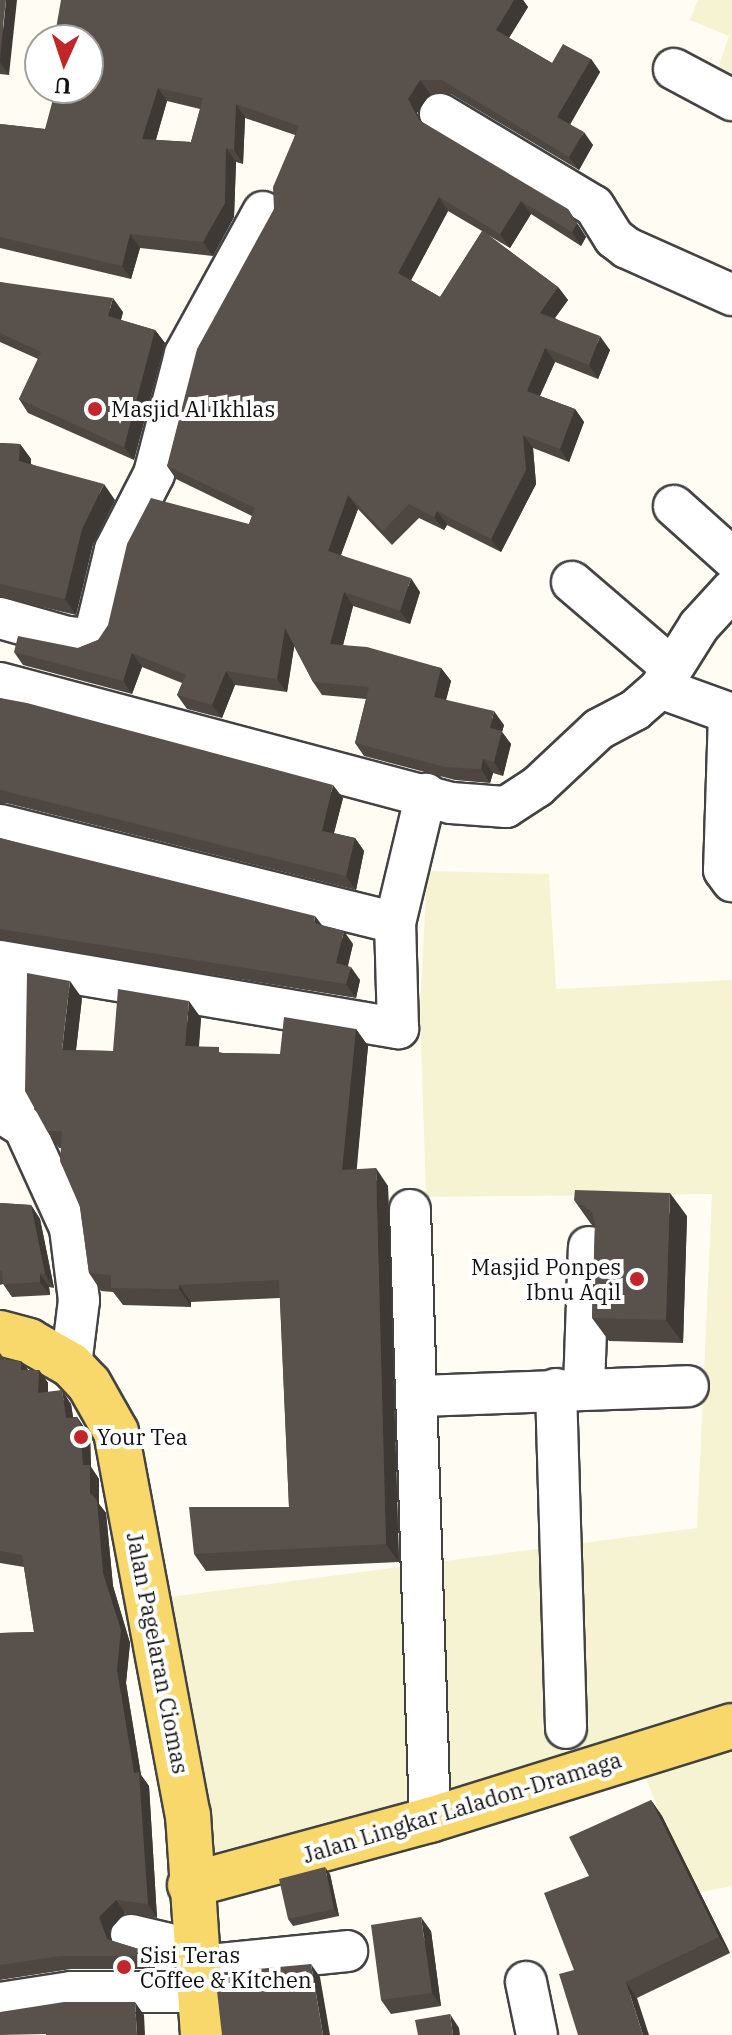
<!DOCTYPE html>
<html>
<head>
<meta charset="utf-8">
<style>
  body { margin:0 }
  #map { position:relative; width:732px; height:2035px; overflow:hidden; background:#fffdf3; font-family:"IBM Plex Serif",serif }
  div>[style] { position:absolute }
  .farmland>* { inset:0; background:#f5f3d2 }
  .roads { filter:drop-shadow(2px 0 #434343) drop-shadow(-2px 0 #434343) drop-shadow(0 2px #434343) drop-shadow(0 -2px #434343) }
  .minor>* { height:40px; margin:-20px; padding:0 20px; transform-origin:20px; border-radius:20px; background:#fff }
  .major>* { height:44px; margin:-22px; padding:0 22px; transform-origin:22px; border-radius:22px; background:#f8d86a }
  .wall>* { inset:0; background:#4d4641 }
  .shaded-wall>* { inset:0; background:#3e3935 }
  .building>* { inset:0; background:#59514c }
  .dots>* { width:22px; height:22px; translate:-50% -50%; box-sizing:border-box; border:4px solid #fff; border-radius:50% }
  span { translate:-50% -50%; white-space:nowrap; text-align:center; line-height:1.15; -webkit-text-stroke:8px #fff; paint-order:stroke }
  .poi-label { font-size:22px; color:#101010 }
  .left { translate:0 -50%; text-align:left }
  .right { translate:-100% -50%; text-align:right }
  .street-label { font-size:22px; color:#101010 }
  .north { position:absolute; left:24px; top:24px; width:80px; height:80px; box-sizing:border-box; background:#fff; border:2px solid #9f9f9f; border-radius:50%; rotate:183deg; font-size:22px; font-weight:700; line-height:32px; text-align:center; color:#101010 }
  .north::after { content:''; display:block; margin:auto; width:28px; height:36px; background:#c1262b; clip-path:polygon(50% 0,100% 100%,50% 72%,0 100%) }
</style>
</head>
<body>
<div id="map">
  <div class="farmland">
    <i style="clip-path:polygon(698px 0,732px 0,732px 89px,713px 83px,729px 36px,690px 20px)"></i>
    <i style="clip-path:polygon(427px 871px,549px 874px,556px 989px,732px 980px,732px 1886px,691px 1894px,639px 1760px,214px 1869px,162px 1598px,697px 1528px,712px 1194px,426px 1197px,420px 1012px)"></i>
  </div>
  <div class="roads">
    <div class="minor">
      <i style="left:674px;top:69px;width:66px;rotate:28.1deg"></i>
      <i style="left:440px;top:114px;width:179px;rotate:30.9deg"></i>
      <i style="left:594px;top:206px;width:38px;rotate:58deg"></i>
      <i style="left:614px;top:238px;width:16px;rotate:38deg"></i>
      <i style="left:627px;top:248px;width:115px;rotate:24.1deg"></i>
      <i style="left:674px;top:506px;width:78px;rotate:41.9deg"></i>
      <i style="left:572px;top:582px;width:130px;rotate:40.6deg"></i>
      <i style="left:0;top:618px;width:70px;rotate:15.8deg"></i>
      <i style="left:67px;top:637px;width:23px;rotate:5deg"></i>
      <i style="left:90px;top:639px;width:8px;rotate:-50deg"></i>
      <i style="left:95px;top:633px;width:85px;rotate:-76.5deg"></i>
      <i style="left:115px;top:550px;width:85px;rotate:-62.8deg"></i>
      <i style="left:154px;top:474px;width:124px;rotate:-75.5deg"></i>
      <i style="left:185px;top:354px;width:162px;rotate:-61.2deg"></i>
      <i style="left:0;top:683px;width:467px;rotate:14.9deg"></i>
      <i style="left:451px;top:803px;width:55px;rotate:4.2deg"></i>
      <i style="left:506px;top:807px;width:37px;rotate:-33deg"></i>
      <i style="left:537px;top:787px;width:85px;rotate:-43.1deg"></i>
      <i style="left:599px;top:729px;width:41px;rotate:-27.8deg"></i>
      <i style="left:635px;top:710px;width:33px;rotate:-41deg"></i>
      <i style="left:660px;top:688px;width:73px;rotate:-57.8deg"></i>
      <i style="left:699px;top:626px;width:49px;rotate:-47.5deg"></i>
      <i style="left:660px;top:688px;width:77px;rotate:19.9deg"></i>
      <i style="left:729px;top:713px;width:157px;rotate:91.8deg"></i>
      <i style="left:724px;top:870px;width:14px;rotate:54deg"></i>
      <i style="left:0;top:825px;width:407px;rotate:13.9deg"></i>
      <i style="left:0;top:961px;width:404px;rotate:9.6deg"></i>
      <i style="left:398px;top:1028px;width:105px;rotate:-91.6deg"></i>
      <i style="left:395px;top:923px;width:133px;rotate:-76.5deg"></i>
      <i style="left:0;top:1112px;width:28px;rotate:32deg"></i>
      <i style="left:24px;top:1127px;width:111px;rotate:65.5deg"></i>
      <i style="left:70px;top:1228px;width:73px;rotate:82.9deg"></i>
      <i style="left:79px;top:1300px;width:65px;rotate:97deg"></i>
      <i style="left:14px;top:1119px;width:154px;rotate:-88.9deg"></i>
      <i style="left:410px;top:1210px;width:610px;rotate:88.12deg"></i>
      <i style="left:584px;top:1388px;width:141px;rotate:-88deg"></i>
      <i style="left:556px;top:1389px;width:339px;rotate:88.3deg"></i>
      <i style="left:420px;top:1396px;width:268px;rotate:-2.1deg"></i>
      <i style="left:131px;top:1935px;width:70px;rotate:13.2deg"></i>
      <i style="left:200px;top:1966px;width:148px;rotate:-5.8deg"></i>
      <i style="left:526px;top:1982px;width:54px;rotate:78.3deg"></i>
      <i style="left:0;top:2003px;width:72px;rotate:-8.8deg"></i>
      <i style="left:71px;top:1992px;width:129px"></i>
    </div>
    <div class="major">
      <i style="left:0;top:1333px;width:30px;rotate:15deg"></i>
      <i style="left:29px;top:1341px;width:48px;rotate:29.7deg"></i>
      <i style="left:71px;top:1365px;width:26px;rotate:47deg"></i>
      <i style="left:89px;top:1384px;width:55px;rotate:60.6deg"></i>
      <i style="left:116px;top:1432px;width:390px;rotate:79.4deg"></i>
      <i style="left:188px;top:1815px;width:221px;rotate:86.1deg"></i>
      <i style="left:190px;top:1885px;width:249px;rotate:-15.2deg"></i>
      <i style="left:430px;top:1820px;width:316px;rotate:-17.3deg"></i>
    </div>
  </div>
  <div class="wall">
    <i style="clip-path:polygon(0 0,9px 75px,0 74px)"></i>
    <i style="clip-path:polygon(evenodd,61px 0,523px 0,528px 7px,509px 38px,552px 63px,591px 59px,600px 72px,570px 124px,593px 145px,579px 170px,451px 94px,430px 94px,417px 113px,422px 122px,577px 223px,586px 237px,581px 246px,531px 214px,510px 248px,488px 235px,558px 287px,568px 300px,555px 318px,610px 350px,598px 379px,555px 362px,540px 396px,575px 409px,584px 422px,569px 462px,533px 448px,536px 484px,501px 552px,447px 525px,444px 530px,419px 518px,392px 545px,358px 509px,341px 555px,420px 592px,410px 624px,353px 606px,343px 645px,441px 668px,451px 681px,446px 700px,504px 725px,502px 732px,511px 744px,503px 776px,493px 773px,490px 783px,455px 780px,364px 756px,355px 743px,366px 699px,322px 695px,313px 682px,294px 646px,287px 692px,235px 685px,222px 718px,187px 709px,177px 695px,182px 683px,142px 667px,132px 694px,23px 665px,14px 652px,78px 648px,98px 640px,249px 524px,252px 516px,176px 479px,167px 466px,274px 209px,295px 135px,245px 118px,243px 164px,236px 162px,234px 217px,213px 256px,140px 248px,131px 279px,0 248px,0 124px,45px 129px,88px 88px,61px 0,167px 101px,200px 109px,191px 142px,156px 140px,167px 101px,61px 0,448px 211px,482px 231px,440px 297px,411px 280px,448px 211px)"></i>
    <i style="clip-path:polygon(0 282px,123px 312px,121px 320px,155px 330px,165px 343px,134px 460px,28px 413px,19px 399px,38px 359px,0 342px)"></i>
    <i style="clip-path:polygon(0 443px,20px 444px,31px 459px,31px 464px,115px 500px,93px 544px,76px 615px,0 597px)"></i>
    <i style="clip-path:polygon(0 698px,343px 798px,334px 833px,355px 838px,364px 851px,356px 890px,6px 803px,0 803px)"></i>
    <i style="clip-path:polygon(0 838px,322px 926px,353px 944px,348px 966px,360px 980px,356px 998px,0 940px)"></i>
    <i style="clip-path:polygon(82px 998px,76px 1050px,113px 1051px,201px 1018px,199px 1047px,223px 1053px,280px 1054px,356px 1029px,368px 1046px,356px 1170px,388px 1186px,399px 1562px,206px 1571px,194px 1554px,289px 1507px,280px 1298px,191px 1302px,191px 1307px,123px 1305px,113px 1292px,101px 1291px,89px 1273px,80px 1207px,61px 1148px,59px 1148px,47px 1131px)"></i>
    <i style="clip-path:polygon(574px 1200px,687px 1216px,683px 1343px,609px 1341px,592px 1318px,595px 1227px,591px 1224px)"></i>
    <i style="clip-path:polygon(0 1203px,31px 1205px,40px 1219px,54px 1288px,49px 1287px,50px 1295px,12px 1297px,3px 1284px,0 1285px)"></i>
    <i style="clip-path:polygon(0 1353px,5px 1360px,21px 1361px,28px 1370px,39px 1370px,48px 1383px,48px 1392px,71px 1404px,73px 1417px,77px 1417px,90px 1436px,91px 1467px,99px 1479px,99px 1504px,106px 1513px,113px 1586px,130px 1643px,126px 1683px,141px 1775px,149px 1786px,157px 1918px,125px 1913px,109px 1931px,112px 1941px,145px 1951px,154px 1964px,155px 1969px,71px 1969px,0 1980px,0 1633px,34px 1632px,24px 1567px,0 1563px)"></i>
    <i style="clip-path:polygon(651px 1800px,662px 1816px,730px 1953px,637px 1998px,574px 1970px,589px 1876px)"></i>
    <i style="clip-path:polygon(330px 1874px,339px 1916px,293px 1926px,288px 1919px)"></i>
    <i style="clip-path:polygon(431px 1931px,441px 2006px,391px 2014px,381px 2000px)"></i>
  </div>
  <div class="shaded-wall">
    <i style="clip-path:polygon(6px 0,17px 0,9px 75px,0 62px)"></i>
    <i style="clip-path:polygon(514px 0,523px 0,528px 7px,505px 44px,496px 30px)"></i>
    <i style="clip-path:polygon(591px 59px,600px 72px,567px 130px,557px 117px)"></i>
    <i style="clip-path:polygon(420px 80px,430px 94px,417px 113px,428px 134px,419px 120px,408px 99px)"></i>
    <i style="clip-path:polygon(158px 88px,167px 101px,152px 152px,142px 139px)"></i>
    <i style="clip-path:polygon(236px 104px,245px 118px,243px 164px,234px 150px)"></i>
    <i style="clip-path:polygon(584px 132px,593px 145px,579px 170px,569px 157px)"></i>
    <i style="clip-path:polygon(226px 148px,236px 162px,234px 217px,213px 256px,203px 242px)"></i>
    <i style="clip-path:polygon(439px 197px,448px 211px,408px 286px,398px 273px)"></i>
    <i style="clip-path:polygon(521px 201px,531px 214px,510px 248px,500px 234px)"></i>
    <i style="clip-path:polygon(568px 209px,586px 237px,581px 246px,572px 232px)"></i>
    <i style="clip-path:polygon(130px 234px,140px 248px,131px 279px,122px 266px)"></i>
    <i style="clip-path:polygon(558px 287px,568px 300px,549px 326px,540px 313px)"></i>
    <i style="clip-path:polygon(113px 298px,123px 312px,118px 330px,108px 316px)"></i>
    <i style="clip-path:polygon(155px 330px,165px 343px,134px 460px,124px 447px)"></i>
    <i style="clip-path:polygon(600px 336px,610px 350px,598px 379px,589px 365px)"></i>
    <i style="clip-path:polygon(545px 348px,555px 362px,536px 404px,527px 391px)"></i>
    <i style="clip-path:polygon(575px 409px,584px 422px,569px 462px,560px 449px)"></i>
    <i style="clip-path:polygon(523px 435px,533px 448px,536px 484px,501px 552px,491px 539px)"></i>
    <i style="clip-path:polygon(20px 444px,31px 459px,30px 477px,19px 461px)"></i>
    <i style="clip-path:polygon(104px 484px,115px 500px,93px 544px,76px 615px,65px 599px,82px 529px)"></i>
    <i style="clip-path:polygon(348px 495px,358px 509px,337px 565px,328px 551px)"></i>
    <i style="clip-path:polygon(437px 511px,447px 525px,444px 530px,434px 517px)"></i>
    <i style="clip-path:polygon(411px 578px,420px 592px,410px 624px,400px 611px)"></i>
    <i style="clip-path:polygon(344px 592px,353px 606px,340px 657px,330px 644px)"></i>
    <i style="clip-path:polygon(285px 628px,295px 642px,287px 692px,277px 679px)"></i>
    <i style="clip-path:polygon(132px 653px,142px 667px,132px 694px,123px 681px)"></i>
    <i style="clip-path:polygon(441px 668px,451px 681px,443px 711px,434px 697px)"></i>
    <i style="clip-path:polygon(226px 671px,235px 685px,222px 718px,212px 705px)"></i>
    <i style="clip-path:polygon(494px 711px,504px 725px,502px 732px,511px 744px,503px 776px,494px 762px,490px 728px)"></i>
    <i style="clip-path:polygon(483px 759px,493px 773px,490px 783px,481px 769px)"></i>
    <i style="clip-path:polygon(333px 785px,343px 798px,331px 844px,322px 831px)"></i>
    <i style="clip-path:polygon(355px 838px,364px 851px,356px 890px,346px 876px)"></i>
    <i style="clip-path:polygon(315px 916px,325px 929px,314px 923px)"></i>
    <i style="clip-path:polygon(344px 931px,353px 944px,345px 976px,336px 963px)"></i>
    <i style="clip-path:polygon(351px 967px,360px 980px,356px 998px,346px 984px)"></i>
    <i style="clip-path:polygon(70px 981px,82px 998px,74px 1067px,62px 1050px)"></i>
    <i style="clip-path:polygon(189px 1001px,201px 1018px,197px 1064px,185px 1046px)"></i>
    <i style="clip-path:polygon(356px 1029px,368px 1046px,355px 1188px,342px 1170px)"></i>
    <i style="clip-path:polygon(376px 1168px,388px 1186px,399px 1562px,386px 1544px)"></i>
    <i style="clip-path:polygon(670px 1193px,687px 1216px,683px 1343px,666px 1320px)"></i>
    <i style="clip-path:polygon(31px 1205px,40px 1219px,54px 1288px,45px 1274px)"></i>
    <i style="clip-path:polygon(40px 1274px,49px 1287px,50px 1295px,40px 1282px)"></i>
    <i style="clip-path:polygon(179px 1285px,191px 1302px,191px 1307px,179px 1289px)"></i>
    <i style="clip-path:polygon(21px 1361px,31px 1374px,21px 1370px)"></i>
    <i style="clip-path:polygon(39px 1370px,48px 1383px,48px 1406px,38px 1393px)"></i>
    <i style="clip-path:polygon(62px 1390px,71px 1404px,75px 1431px,66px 1418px)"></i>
    <i style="clip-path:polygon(77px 1417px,90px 1436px,91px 1467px,99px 1479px,99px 1504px,106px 1513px,113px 1586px,130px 1643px,126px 1683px,141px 1775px,149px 1786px,157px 1918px,148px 1904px,134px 1773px,117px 1670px,103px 1573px,83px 1465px)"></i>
    <i style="clip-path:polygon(651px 1800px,662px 1816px,730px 1953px,719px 1937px)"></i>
    <i style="clip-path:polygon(325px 1867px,330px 1874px,339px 1916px,334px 1909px)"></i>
    <i style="clip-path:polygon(116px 1900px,125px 1913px,109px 1931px,116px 1952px,107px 1939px,99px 1917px)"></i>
    <i style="clip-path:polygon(421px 1917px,431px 1931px,441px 2006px,432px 1993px)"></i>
    <i style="clip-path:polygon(145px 1951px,154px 1964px,155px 1969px,145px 1956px)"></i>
    <i style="clip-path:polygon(311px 1964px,320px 1977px,330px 2035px,323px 2035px)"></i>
    <i style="clip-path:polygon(626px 1982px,637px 1998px,649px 2035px,643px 2035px)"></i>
    <i style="clip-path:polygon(135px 2002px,144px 2015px,145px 2035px,137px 2035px)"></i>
    <i style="clip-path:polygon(450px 2014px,459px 2028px,460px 2035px,453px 2035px)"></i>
  </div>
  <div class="building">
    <i style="clip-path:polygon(0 0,6px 0,0 53px)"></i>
    <i style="clip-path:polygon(evenodd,61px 0,514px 0,496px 30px,552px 63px,563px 44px,591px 59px,557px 117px,584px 132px,569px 157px,442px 80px,420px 80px,408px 99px,419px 120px,568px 209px,577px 224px,572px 232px,521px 201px,500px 234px,439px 197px,398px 273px,440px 297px,483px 231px,558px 287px,540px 313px,600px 336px,589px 365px,545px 348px,527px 391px,575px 409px,560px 449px,523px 435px,526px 470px,491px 539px,437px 511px,434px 517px,409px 504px,383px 531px,348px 495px,328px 551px,411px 578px,400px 611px,344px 592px,330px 644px,367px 647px,441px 668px,434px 697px,494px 711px,490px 728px,502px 731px,494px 762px,483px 759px,481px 769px,445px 767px,355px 743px,369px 687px,313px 682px,285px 628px,277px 679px,226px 671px,212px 705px,177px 695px,186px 675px,132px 653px,123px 681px,14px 652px,18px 636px,78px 648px,98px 640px,108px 625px,127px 544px,151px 498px,249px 524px,255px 508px,167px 466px,197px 349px,274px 209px,273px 187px,299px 126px,236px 104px,234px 150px,226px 148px,225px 203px,203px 242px,130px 234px,122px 266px,0 237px,0 124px,45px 129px,56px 88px,88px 88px,88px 40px,54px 40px,61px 0,158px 88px,203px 98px,191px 142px,142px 139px,158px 88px)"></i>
    <i style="clip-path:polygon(0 282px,113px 298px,108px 316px,155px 330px,124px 447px,19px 399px,41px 352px,0 333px)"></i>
    <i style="clip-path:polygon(0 443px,20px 444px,19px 461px,104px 484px,82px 529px,65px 599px,0 584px)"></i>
    <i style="clip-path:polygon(0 698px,27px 703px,333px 785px,322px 831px,355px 838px,346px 876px,0 790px)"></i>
    <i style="clip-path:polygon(0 838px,315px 916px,314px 923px,344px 931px,336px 963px,351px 967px,346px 984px,0 929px)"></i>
    <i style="clip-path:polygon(27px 973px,70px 981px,62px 1050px,113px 1051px,118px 989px,189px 1001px,185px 1046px,219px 1047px,219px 1053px,280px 1054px,284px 1017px,356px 1029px,342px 1170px,376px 1168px,386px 1544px,194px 1554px,189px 1507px,289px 1507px,279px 1280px,179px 1285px,179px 1289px,111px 1288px,111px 1275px,89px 1273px,80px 1207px,60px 1161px,62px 1131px,47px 1131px,25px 1091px)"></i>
    <i style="clip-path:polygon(575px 1190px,670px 1193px,666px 1320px,592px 1318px,595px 1223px,592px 1212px,574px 1200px)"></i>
    <i style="clip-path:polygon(0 1203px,31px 1205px,45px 1274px,40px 1274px,40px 1282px,3px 1284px,2px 1271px,0 1271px)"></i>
    <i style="clip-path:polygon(0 1360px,21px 1361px,21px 1370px,39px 1370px,38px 1393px,62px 1390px,66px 1418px,77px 1417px,80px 1423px,83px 1465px,90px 1465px,90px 1493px,97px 1500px,103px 1573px,121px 1630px,117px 1670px,134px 1773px,139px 1772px,148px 1904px,116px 1900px,99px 1917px,107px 1939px,145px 1951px,145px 1956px,61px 1956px,0 1965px,0 1633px,34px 1632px,22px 1555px,0 1551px)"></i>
    <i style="clip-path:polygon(651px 1800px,719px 1937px,626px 1982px,643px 2035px,578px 2035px,559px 1974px,574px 1970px,544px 1893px,589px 1876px,569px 1837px)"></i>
    <i style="clip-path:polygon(325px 1867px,334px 1909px,288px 1919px,279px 1879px)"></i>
    <i style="clip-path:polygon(421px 1917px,432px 1993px,381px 2000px,371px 1925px)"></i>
    <i style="clip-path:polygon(311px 1964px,323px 2035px,222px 2035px,215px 1973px)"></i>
    <i style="clip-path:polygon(64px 2002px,135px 2002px,137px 2035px,46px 2035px,46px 2034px,0 2035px,0 2012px)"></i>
    <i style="clip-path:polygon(450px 2014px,453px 2035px,418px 2035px,415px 2020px)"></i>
  </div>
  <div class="dots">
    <i style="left:95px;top:409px;background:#c1262b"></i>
    <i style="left:637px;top:1279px;background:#c1262b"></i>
    <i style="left:81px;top:1437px;background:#c1262b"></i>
    <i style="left:124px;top:1967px;background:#c1262b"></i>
  </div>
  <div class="poi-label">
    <span class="left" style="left:111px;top:409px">Masjid Al Ikhlas</span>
    <span class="right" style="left:621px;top:1279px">Masjid Ponpes<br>Ibnu Aqil</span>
    <span class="left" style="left:97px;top:1437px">Your Tea</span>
    <span class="left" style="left:140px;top:1967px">Sisi Teras<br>Coffee &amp; Kitchen</span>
  </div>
  <div class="street-label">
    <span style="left:158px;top:1653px;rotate:79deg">Jalan Pagelaran Ciomas</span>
    <span style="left:462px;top:1807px;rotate:-17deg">Jalan Lingkar Laladon-Dramaga</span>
  </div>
  <div class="north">U</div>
</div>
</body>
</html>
